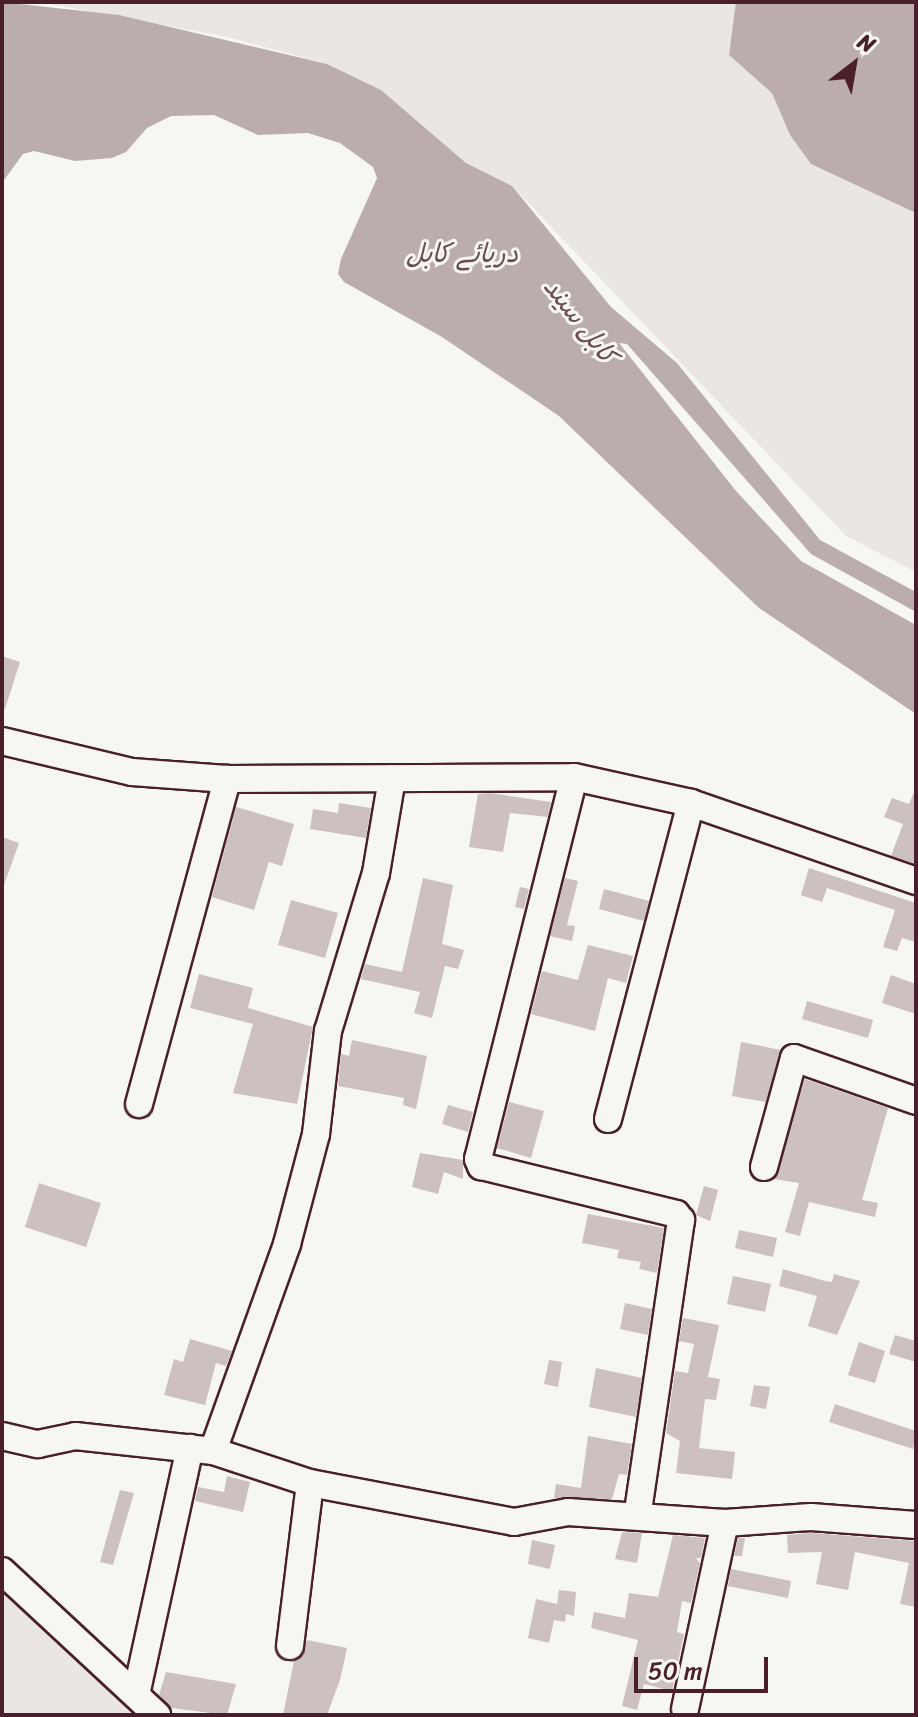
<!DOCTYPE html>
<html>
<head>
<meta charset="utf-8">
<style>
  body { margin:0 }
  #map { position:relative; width:918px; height:1717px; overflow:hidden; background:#f6f6f2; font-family:Sriracha,"Playpen Sans Arabic",sans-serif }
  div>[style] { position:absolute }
  .built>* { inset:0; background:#e9e6e3 }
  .water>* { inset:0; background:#bbadae }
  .building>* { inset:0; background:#ccc1c0 }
  .roads { filter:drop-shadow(2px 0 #4a1f2b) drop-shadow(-2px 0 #4a1f2b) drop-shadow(0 2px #4a1f2b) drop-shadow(0 -2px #4a1f2b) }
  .minor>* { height:26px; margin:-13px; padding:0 13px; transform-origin:13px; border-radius:13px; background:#f6f6f2 }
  span { translate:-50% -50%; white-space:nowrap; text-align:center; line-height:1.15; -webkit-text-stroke:6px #f6f6f2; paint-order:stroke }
  .water-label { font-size:26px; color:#6c4a52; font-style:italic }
  .frame { position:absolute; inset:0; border:4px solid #4a1f2b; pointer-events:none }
  .north { position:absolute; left:814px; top:24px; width:80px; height:80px; -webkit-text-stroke:6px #f6f6f2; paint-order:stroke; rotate:31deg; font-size:22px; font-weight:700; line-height:32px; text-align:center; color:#4a1f2b }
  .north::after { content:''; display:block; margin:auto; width:28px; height:36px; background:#4a1f2b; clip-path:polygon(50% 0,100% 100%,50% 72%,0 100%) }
  .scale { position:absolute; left:634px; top:1657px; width:134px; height:36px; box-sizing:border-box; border:4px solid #4a1f2b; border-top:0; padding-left:10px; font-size:24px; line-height:28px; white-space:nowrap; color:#4a1f2b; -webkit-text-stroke:6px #f6f6f2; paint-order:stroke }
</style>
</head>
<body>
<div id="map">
  <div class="built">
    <i style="clip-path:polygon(39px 2px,916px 2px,916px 572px,846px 536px,512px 186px,466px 163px,381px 90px,327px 64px,228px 37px)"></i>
    <i style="clip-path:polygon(2px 1589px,138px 1715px,2px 1715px)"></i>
  </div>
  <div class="water">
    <i style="clip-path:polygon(2px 2px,119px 15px,327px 64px,381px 90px,466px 163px,512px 186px,611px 307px,677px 363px,820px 540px,916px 592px,916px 612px,811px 554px,627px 344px,619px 343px,736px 491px,801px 561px,916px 625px,916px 714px,759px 608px,559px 416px,442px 337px,344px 282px,338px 274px,341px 259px,377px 178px,373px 167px,340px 143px,308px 133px,258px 135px,214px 115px,171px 116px,147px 128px,126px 152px,112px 158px,75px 161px,34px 151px,23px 154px,4px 180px,2px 192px)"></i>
    <i style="clip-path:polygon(736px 2px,916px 2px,916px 213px,811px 164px,790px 135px,772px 93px,729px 55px)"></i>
  </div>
  <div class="building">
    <i style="clip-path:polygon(2px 656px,20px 662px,5px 709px,2px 708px)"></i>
    <i style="clip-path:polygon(914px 792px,916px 792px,916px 864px,891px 856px,903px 824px,884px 817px,892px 798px,909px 804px)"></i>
    <i style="clip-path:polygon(478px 794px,490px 793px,551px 802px,548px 817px,510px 813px,503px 852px,469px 847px)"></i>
    <i style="clip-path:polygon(339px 803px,371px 808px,366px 838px,310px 829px,313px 809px,338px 813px)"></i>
    <i style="clip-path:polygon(236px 807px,294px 824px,282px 866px,269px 862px,254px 910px,212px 897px)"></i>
    <i style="clip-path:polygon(2px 837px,19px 843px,4px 885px,2px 885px)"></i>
    <i style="clip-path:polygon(809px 868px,916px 903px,916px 942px,902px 938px,897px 951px,883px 947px,895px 910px,827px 888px,822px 902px,801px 895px)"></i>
    <i style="clip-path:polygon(423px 878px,453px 885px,442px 944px,464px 950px,458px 969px,445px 966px,432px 1018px,414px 1013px,420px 992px,361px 979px,365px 964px,402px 972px)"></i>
    <i style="clip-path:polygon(565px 878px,578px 881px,567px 925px,575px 926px,572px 941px,550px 936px)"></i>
    <i style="clip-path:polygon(520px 887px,529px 889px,524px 909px,515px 907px)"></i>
    <i style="clip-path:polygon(604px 889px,649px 901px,644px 921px,599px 909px)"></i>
    <i style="clip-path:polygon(291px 900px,338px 913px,325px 958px,278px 945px)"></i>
    <i style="clip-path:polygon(588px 945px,633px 956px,626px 983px,608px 978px,595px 1031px,531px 1014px,542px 971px,578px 980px)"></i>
    <i style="clip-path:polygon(199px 974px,253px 988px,248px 1008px,313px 1027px,297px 1104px,233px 1093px,253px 1024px,190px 1008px)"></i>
    <i style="clip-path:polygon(891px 975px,916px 984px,916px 1014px,882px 1003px)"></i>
    <i style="clip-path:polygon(807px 1001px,873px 1020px,868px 1038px,802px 1019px)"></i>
    <i style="clip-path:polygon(352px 1040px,427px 1056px,416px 1109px,403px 1105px,404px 1098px,338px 1086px,341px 1054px,349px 1056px)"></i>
    <i style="clip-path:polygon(741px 1042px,781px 1050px,764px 1108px,765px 1102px,732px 1096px)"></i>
    <i style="clip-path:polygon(805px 1079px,888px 1108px,862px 1200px,878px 1203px,875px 1217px,809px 1202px,800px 1236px,785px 1232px,799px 1183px,774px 1179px)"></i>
    <i style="clip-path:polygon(509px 1102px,544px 1111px,531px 1158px,497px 1148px)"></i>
    <i style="clip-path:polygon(448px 1105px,473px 1112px,468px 1132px,442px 1124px)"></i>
    <i style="clip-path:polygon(420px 1153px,463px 1160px,463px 1179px,444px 1172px,438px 1194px,412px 1187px)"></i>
    <i style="clip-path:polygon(39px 1183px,101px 1203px,86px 1247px,25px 1227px)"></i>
    <i style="clip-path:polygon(704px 1186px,718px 1190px,710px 1221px,696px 1215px)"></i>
    <i style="clip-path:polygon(588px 1214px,664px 1228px,657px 1273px,639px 1269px,641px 1262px,617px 1258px,619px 1250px,582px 1243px)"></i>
    <i style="clip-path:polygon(739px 1230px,777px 1238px,773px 1257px,735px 1248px)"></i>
    <i style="clip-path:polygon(783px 1269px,825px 1281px,832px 1282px,834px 1274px,860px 1281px,837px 1335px,808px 1326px,817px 1296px,779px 1286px)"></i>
    <i style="clip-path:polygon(733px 1276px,771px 1284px,765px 1312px,727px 1304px)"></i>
    <i style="clip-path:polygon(625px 1303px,652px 1309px,648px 1335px,620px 1329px)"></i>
    <i style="clip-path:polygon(683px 1318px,719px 1325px,708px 1377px,720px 1379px,716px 1400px,705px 1399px,699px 1448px,735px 1452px,732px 1479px,676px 1473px,680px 1441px,666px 1433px,675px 1371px,688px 1373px,694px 1344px,679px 1341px)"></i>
    <i style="clip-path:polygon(895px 1335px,916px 1341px,916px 1362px,889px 1354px)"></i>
    <i style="clip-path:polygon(190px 1339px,232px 1351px,226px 1366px,216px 1363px,205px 1405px,164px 1395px,174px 1359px,183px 1362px)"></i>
    <i style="clip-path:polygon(859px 1342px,885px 1351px,875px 1383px,848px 1375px)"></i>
    <i style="clip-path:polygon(549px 1360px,562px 1362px,558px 1387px,544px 1384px)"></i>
    <i style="clip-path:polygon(596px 1368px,642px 1378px,636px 1417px,589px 1407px)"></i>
    <i style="clip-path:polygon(754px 1385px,770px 1387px,766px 1409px,750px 1406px)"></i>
    <i style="clip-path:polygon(835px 1404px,916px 1431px,913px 1449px,829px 1422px)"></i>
    <i style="clip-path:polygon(588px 1436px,632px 1444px,627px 1475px,619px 1474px,612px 1499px,554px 1498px,556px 1484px,581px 1488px)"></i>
    <i style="clip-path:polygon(227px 1476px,250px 1482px,243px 1512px,195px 1501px,198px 1487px,224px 1492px)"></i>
    <i style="clip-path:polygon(120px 1490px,134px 1493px,113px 1565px,100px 1562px)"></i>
    <i style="clip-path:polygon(622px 1532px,642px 1533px,637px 1563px,615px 1559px)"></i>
    <i style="clip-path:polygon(811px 1533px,916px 1541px,916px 1607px,900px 1604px,909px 1563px,855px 1552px,848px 1590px,816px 1584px,822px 1552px,788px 1553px,787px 1535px)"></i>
    <i style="clip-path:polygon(673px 1535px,705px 1538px,701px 1558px,696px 1558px,700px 1563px,691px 1603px,682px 1601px,677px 1632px,684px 1634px,672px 1691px,644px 1684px,637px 1710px,622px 1706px,638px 1640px,591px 1628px,594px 1612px,625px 1618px,629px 1593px,658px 1597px)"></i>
    <i style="clip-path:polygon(738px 1538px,745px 1538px,742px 1556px,734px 1556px)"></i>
    <i style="clip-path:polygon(532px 1540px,555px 1545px,550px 1569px,528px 1564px)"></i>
    <i style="clip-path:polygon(731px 1569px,791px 1581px,788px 1598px,728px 1586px,727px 1592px)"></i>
    <i style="clip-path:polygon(559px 1590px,576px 1592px,574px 1616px,566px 1614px,565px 1622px,554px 1620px,549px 1643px,528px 1638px,536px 1599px,557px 1604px)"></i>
    <i style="clip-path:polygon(307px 1640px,347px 1648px,340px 1680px,327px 1715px,283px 1715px,294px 1661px,303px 1655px)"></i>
    <i style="clip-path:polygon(166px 1672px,236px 1684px,227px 1715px,171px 1708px,159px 1695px)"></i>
  </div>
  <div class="roads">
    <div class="minor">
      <i style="left:2px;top:741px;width:134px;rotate:13.4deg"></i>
      <i style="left:132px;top:772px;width:95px;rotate:4.2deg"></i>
      <i style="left:227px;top:779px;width:347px;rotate:-0.3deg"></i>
      <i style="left:574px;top:777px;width:120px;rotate:12.5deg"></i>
      <i style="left:691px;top:803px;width:238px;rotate:19.1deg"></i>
      <i style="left:574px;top:777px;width:394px;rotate:104.1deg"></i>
      <i style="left:478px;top:1159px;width:8px;rotate:67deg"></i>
      <i style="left:481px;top:1166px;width:201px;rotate:13.8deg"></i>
      <i style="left:676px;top:1214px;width:8px;rotate:50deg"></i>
      <i style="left:681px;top:1220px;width:295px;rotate:98.4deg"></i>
      <i style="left:139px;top:1104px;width:337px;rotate:-74.8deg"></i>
      <i style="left:608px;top:1119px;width:327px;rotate:-75.3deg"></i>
      <i style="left:764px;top:1167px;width:113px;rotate:-74.6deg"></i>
      <i style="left:794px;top:1058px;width:129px;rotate:19.4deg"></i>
      <i style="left:2px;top:1436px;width:37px;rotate:13deg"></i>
      <i style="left:38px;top:1444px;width:38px;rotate:-12deg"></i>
      <i style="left:75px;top:1436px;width:139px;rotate:6.2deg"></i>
      <i style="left:213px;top:1451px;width:102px;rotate:18.3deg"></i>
      <i style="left:310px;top:1483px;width:208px;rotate:10.8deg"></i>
      <i style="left:514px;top:1522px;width:55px;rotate:-10.5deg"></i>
      <i style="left:568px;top:1512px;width:157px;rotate:4deg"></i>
      <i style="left:725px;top:1523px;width:86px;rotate:-4deg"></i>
      <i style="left:811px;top:1517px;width:105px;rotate:4.4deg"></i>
      <i style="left:213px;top:1451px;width:220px;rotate:-70.3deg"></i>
      <i style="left:287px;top:1244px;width:114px;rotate:-75.2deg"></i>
      <i style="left:316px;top:1134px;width:104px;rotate:-83.4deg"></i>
      <i style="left:328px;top:1031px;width:165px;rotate:-73.1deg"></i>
      <i style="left:376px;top:873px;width:96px;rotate:-80.4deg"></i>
      <i style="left:2px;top:1571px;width:212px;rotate:42.9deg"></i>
      <i style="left:290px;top:1646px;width:164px;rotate:-83deg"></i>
      <i style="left:136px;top:1695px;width:253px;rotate:-77.7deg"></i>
      <i style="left:685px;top:1709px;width:190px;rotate:-77.9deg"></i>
    </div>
  </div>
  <div class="water-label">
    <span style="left:462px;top:254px">دریائے کابل</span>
    <span style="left:580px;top:321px;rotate:52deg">کابل سيند</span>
  </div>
  <div class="frame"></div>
  <div class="north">N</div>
  <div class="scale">50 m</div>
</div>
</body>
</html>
